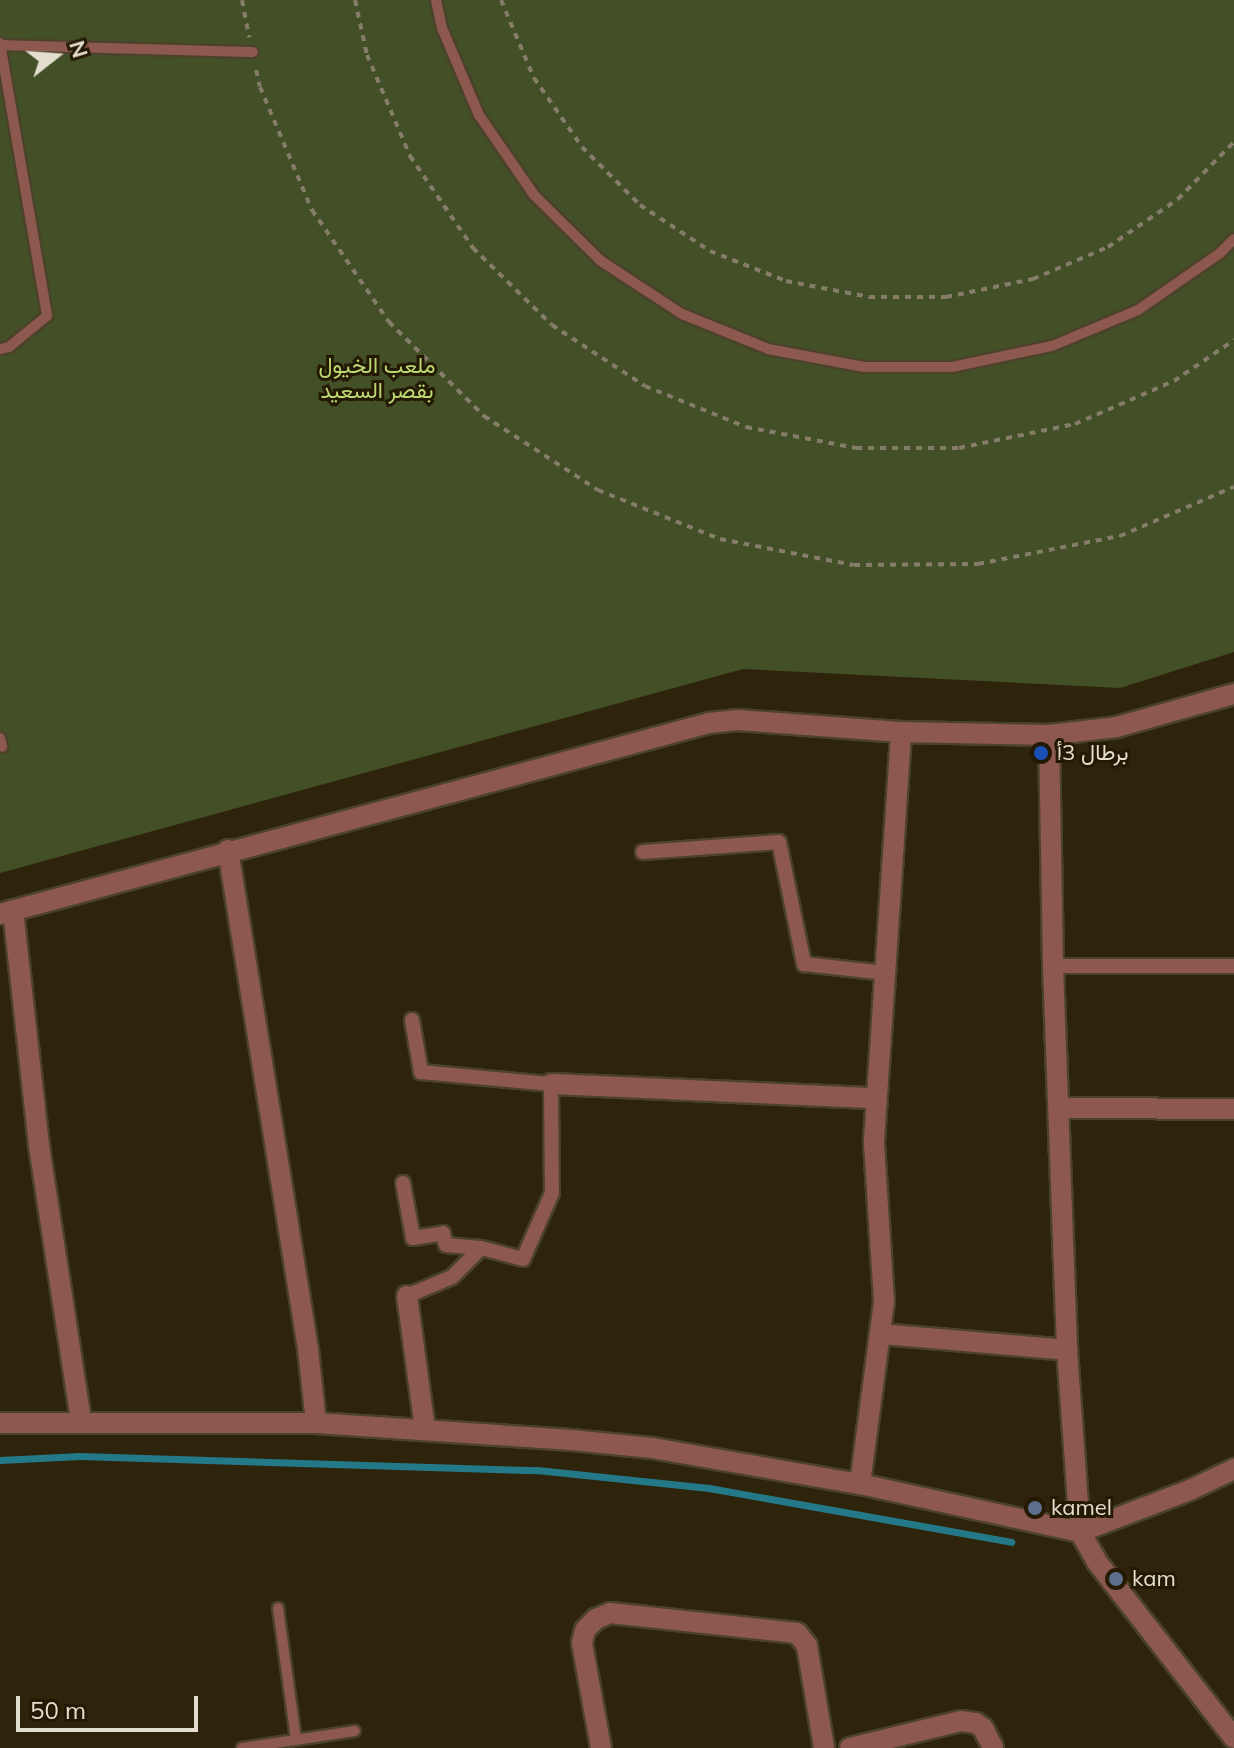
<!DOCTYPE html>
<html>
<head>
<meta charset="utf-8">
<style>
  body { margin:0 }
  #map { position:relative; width:1234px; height:1748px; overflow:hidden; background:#2e240b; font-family:Mulish,Vazirmatn,sans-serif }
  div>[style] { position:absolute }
  .green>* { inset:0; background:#434f27 }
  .stream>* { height:7px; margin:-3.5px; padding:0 3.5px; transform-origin:3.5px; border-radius:3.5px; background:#247989 }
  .path>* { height:4px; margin-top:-2px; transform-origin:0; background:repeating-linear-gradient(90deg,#857d69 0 6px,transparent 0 12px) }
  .roads { filter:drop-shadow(2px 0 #4b422a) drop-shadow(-2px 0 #4b422a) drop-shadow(0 2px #4b422a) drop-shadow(0 -2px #4b422a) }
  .service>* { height:10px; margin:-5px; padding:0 5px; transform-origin:5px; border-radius:5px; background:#8d584e }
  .pedestrian>* { height:14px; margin:-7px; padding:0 7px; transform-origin:7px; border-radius:7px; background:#8d584e }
  .minor>* { height:20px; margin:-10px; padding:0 10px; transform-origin:10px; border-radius:10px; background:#8d584e }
  .tertiary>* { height:20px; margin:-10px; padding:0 10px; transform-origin:10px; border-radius:10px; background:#8d584e }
  .dots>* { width:22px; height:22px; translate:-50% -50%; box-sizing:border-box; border:4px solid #241a03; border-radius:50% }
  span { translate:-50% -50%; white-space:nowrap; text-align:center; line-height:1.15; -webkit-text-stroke:6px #241a03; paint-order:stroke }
  .park-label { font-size:22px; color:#bdd973 }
  .poi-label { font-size:22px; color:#e4decf }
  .left { translate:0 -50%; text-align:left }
  .north { position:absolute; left:16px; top:16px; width:80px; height:80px; -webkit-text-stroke:6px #241a03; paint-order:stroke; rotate:73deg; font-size:22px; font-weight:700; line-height:32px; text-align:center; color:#e4decf }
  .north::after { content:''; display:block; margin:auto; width:28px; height:36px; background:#e4decf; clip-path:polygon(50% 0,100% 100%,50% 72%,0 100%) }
  .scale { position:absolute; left:16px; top:1696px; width:182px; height:36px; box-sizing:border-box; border:4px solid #e4decf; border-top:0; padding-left:10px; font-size:24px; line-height:28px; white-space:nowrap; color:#e4decf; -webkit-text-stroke:6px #241a03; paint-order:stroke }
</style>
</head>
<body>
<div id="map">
  <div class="green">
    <i style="clip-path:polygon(0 0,1234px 0,1234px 652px,1120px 688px,743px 669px,0 873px)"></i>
  </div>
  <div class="stream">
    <i style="left:0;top:1460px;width:80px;rotate:-2.9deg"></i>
    <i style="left:80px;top:1456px;width:457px;rotate:1.8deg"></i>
    <i style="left:537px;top:1470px;width:173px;rotate:6deg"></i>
    <i style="left:709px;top:1488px;width:307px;rotate:10.1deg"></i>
  </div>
  <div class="path">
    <i style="left:242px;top:0;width:38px;rotate:79deg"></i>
    <i style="left:355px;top:0;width:56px;rotate:77.7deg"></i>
    <i style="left:367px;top:55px;width:110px;rotate:66.9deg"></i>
    <i style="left:410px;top:156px;width:112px;rotate:55.6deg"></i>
    <i style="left:473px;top:248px;width:110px;rotate:44.3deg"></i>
    <i style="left:552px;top:325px;width:111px;rotate:33.3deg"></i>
    <i style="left:645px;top:386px;width:109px;rotate:22.1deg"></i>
    <i style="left:746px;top:427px;width:112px;rotate:10.8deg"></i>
    <i style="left:856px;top:448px;width:103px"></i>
    <i style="left:959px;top:448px;width:118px;rotate:-11.7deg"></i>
    <i style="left:1075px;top:424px;width:108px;rotate:-23.5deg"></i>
    <i style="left:1174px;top:381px;width:73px;rotate:-34.3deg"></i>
    <i style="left:501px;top:0;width:85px;rotate:67.1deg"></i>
    <i style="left:534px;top:78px;width:84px;rotate:55.2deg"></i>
    <i style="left:582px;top:147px;width:82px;rotate:45deg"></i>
    <i style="left:640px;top:205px;width:84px;rotate:33.3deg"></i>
    <i style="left:710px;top:251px;width:82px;rotate:21.5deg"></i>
    <i style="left:786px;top:281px;width:85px;rotate:10.9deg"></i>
    <i style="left:869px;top:297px;width:77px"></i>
    <i style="left:946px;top:297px;width:89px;rotate:-11.7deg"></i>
    <i style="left:1033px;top:279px;width:82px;rotate:-23.1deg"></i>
    <i style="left:1108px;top:247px;width:85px;rotate:-34.4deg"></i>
    <i style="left:1178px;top:199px;width:80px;rotate:-45.5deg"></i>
    <i style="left:256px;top:70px;width:17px;rotate:77deg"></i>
    <i style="left:260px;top:87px;width:134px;rotate:67.1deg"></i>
    <i style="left:312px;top:210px;width:136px;rotate:55.5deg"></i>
    <i style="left:389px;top:322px;width:134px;rotate:44.7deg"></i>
    <i style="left:484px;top:416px;width:136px;rotate:33deg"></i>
    <i style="left:598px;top:490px;width:131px;rotate:21.9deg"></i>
    <i style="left:720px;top:539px;width:136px;rotate:11deg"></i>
    <i style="left:854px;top:565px;width:124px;rotate:-0.5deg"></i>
    <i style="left:978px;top:564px;width:145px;rotate:-11.2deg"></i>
    <i style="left:1120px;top:536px;width:124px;rotate:-23.3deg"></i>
  </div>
  <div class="roads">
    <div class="service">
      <i style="left:436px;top:0;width:29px;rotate:78deg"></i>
      <i style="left:442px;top:28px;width:95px;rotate:67deg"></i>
      <i style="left:479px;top:115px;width:97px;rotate:55.5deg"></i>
      <i style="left:534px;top:195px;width:94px;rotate:44.6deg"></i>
      <i style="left:601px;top:261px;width:97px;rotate:33.2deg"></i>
      <i style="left:682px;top:314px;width:93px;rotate:22.1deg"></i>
      <i style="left:768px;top:349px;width:98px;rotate:10.6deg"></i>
      <i style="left:864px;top:367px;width:88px"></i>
      <i style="left:952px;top:367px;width:102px;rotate:-11.9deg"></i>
      <i style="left:1052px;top:346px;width:93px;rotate:-22.7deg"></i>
      <i style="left:1138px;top:310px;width:98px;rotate:-34.7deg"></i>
      <i style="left:1219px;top:254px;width:21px;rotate:-45deg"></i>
      <i style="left:0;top:43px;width:277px;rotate:80.2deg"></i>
      <i style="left:47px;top:316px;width:49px;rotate:140.8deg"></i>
      <i style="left:9px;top:347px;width:9px;rotate:167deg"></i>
      <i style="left:1px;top:45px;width:252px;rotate:1.6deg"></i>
      <i style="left:0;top:738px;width:9px;rotate:77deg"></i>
      <i style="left:278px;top:1608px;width:133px;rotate:82.2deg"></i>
      <i style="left:242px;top:1748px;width:114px;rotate:-8.6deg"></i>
    </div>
    <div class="pedestrian">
      <i style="left:643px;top:852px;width:136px;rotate:-4.2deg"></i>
      <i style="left:779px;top:842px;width:125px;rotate:78.4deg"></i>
      <i style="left:804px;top:964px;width:82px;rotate:6.3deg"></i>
      <i style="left:1053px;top:966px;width:181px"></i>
      <i style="left:412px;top:1020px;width:53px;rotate:80.2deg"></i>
      <i style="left:421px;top:1072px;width:131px;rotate:5.3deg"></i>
      <i style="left:551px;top:1084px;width:109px;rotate:89.5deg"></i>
      <i style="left:552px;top:1193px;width:72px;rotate:113.7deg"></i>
      <i style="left:523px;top:1259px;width:43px;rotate:-165.3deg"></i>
      <i style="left:403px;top:1183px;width:56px;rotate:79.7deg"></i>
      <i style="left:413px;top:1238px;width:30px;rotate:-9deg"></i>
      <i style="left:443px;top:1233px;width:12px;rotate:76deg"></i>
      <i style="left:446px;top:1245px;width:35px;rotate:5deg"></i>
      <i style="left:481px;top:1248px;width:41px;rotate:135deg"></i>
      <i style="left:452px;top:1277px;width:49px;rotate:157.1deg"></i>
    </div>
    <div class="minor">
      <i style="left:1049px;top:735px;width:231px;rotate:89deg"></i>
      <i style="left:1053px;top:966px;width:384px;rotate:87.9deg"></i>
      <i style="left:1067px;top:1350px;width:182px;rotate:85.9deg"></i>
      <i style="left:1080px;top:1532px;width:34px;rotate:60deg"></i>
      <i style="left:1097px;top:1562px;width:223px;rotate:52.1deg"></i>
      <i style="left:228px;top:850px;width:505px;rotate:80.89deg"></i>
      <i style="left:308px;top:1349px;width:74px;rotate:83.8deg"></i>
      <i style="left:13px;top:910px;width:237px;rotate:83.7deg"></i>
      <i style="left:39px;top:1146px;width:277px;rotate:81.3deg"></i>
      <i style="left:551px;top:1084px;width:326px;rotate:2.5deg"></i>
      <i style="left:1060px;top:1108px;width:174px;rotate:0.3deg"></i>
      <i style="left:407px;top:1296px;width:135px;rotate:82.3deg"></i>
      <i style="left:881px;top:1334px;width:187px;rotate:4.9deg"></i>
      <i style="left:0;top:1423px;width:316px"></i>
      <i style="left:316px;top:1423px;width:256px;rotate:3.8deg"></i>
      <i style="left:571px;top:1440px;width:82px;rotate:5.6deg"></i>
      <i style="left:653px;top:1448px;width:210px;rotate:9.9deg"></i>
      <i style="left:860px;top:1484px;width:225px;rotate:12.3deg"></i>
      <i style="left:1080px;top:1532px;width:118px;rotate:-20.9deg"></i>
      <i style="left:1190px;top:1490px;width:49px;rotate:-25.5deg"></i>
      <i style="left:860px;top:1484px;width:184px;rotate:-82.5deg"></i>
      <i style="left:884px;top:1302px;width:161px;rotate:-93.6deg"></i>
      <i style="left:874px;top:1141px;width:410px;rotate:-86.2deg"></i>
      <i style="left:601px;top:1748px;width:107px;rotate:-100.3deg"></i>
      <i style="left:582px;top:1643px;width:13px;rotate:-77deg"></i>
      <i style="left:585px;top:1630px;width:16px;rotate:-45deg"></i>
      <i style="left:596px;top:1619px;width:15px;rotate:-23deg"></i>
      <i style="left:610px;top:1613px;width:188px;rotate:6.1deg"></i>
      <i style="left:797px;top:1633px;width:16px;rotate:52deg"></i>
      <i style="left:807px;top:1646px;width:103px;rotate:80.5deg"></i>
      <i style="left:850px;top:1748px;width:114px;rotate:-13.7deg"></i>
      <i style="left:961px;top:1721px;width:15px;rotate:8deg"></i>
      <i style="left:976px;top:1723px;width:9px;rotate:36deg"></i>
      <i style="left:983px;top:1728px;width:22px;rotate:63deg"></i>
    </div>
    <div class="tertiary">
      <i style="left:0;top:914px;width:734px;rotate:-15.08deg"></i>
      <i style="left:709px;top:723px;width:29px;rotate:-6deg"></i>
      <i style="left:738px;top:720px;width:163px;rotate:4.2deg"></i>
      <i style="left:901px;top:732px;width:148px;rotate:1.2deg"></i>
      <i style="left:1049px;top:735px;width:68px;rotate:-6.7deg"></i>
      <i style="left:1117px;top:727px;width:122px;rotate:-15.8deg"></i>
    </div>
  </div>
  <div class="dots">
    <i style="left:1041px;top:753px;background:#1a4fb4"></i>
    <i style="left:1035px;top:1508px;background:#5c6f8a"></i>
    <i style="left:1116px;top:1579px;background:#5c6f8a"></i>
  </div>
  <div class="park-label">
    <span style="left:377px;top:378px">ملعب الخيول<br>بقصر السعيد</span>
  </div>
  <div class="poi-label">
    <span class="left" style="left:1057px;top:753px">برطال 3أ</span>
    <span class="left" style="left:1051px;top:1508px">kamel</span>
    <span class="left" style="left:1132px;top:1579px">kam</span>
  </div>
  <div class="north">N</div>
  <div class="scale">50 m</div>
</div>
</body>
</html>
